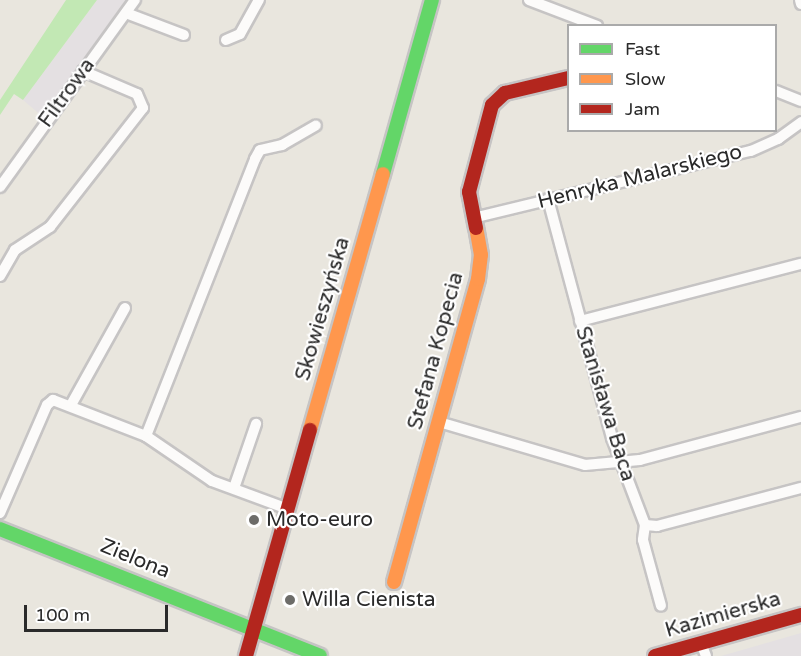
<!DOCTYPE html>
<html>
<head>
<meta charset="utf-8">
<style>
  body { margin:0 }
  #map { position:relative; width:801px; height:656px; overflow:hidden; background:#e9e6de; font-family:"Varela Round",sans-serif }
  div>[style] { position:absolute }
  .industrial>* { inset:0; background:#e4e0e2 }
  .green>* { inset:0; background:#c2e8b4 }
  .roads { filter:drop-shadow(2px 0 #c6c4c4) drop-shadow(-2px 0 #c6c4c4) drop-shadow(0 2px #c6c4c4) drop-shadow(0 -2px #c6c4c4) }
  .street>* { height:10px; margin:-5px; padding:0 5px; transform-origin:5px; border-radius:5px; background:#fcfbfa }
  .fast>* { height:14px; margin:-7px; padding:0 7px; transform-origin:7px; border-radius:7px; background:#63d668 }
  .slow>* { height:14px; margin:-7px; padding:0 7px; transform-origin:7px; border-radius:7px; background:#ff974d }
  .jam>* { height:14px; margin:-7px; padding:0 7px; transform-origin:7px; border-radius:7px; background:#b3261e }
  .dots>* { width:16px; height:16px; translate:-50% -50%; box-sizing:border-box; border:3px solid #fff; border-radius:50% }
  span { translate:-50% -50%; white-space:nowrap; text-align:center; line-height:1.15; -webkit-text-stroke:4.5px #fff; paint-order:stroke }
  .street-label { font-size:21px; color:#2a2a2a }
  .poi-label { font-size:21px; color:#2a2a2a }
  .left { translate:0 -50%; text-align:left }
  .legend { position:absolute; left:567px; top:24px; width:210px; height:108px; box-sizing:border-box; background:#fff; border:2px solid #aaa; margin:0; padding:8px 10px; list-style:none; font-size:18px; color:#2a2a2a }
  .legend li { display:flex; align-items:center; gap:12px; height:30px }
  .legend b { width:30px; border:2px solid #aaa }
  .scale { position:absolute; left:24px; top:605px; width:144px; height:27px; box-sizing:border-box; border:3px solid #2a2a2a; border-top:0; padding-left:8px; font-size:18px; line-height:21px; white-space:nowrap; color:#2a2a2a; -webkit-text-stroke:4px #fff; paint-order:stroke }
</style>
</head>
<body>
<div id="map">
  <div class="industrial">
    <i style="clip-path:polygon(97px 0,129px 0,43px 117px,23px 100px)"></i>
    <i style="clip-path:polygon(801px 633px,801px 656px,721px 656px)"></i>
  </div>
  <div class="green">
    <i style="clip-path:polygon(66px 0,97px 0,23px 100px,14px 94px,0 115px,0 100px)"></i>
  </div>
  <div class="roads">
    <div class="street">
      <i style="left:529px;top:0;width:73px;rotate:20.9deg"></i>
      <i style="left:800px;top:0;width:4px;rotate:76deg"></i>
      <i style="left:126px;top:13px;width:62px;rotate:20.8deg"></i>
      <i style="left:226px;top:40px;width:15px;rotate:-23deg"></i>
      <i style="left:240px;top:34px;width:39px;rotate:-61deg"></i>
      <i style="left:776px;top:91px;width:27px;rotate:22deg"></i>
      <i style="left:0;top:187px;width:231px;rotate:-54.2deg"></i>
      <i style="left:548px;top:199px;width:247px;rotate:75deg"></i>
      <i style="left:612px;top:438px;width:93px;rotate:69.2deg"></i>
      <i style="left:645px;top:525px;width:15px;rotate:98deg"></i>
      <i style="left:643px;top:540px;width:68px;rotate:74.7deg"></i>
      <i style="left:473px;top:218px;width:286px;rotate:-13.6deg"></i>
      <i style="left:751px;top:151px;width:30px;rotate:-24deg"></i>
      <i style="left:778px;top:139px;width:29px;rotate:-36deg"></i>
      <i style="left:0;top:276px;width:30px;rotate:-60deg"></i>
      <i style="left:15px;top:250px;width:42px;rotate:-33.3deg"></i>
      <i style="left:50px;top:227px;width:151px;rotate:-52deg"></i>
      <i style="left:143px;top:108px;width:15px;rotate:-113deg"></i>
      <i style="left:137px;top:94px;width:59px;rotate:-156.9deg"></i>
      <i style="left:580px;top:321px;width:228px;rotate:-14.5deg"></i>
      <i style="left:71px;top:405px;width:111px;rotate:-60.9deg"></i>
      <i style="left:439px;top:422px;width:152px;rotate:16.4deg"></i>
      <i style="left:585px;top:465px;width:55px;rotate:-5.2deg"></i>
      <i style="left:640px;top:460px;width:167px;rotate:-15deg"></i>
      <i style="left:146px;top:436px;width:298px;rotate:-68.5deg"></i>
      <i style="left:255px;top:159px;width:10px;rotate:-61deg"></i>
      <i style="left:260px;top:150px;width:23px;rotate:-13deg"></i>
      <i style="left:282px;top:145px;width:39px;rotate:-30deg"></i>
      <i style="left:234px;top:488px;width:68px;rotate:-71deg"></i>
      <i style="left:0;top:513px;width:118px;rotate:-66.5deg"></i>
      <i style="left:47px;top:405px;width:8px;rotate:-40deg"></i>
      <i style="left:53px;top:400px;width:100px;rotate:21.2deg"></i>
      <i style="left:146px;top:436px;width:80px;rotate:34.3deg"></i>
      <i style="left:212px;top:481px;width:81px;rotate:20.2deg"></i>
      <i style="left:645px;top:525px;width:12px;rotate:5deg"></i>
      <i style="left:657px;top:526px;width:149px;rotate:-14.8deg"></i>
      <i style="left:701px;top:643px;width:14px;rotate:69deg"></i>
    </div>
    <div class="fast">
      <i style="left:383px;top:174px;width:181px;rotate:-74.3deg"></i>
      <i style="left:0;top:529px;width:344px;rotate:21.6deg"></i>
    </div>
    <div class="slow">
      <i style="left:310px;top:430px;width:266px;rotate:-74.1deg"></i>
      <i style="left:394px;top:582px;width:314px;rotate:-74.5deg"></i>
      <i style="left:478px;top:279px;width:24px;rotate:-83deg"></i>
      <i style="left:481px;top:255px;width:27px;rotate:-100deg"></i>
    </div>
    <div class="jam">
      <i style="left:476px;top:228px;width:37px;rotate:-101deg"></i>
      <i style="left:469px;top:192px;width:90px;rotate:-75.2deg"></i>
      <i style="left:492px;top:105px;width:18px;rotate:-43deg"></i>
      <i style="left:505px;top:93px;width:65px;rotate:-13.4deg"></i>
      <i style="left:246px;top:656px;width:235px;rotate:-74.2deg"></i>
      <i style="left:655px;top:656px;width:152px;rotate:-15.7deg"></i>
    </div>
  </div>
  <div class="dots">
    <i style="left:254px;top:520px;background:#6d6c69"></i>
    <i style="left:290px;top:600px;background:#6d6c69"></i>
  </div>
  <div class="street-label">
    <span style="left:67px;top:93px;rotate:-54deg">Filtrowa</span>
    <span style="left:640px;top:177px;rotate:-14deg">Henryka Malarskiego</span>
    <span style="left:323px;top:309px;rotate:-74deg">Skowieszyńska</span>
    <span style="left:436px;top:351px;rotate:-75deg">Stefana Kopecia</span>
    <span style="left:605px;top:404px;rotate:73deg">Stanisława Baca</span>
    <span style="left:135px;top:559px;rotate:22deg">Zielona</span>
    <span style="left:723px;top:615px;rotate:-16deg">Kazimierska</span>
  </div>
  <div class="poi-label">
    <span class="left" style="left:266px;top:520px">Moto-euro</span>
    <span class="left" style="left:302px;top:600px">Willa Cienista</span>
  </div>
  <ul class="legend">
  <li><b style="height:8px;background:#63d668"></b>Fast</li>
  <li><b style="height:8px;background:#ff974d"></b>Slow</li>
  <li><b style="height:8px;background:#b3261e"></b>Jam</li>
  </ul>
  <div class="scale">100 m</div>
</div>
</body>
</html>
